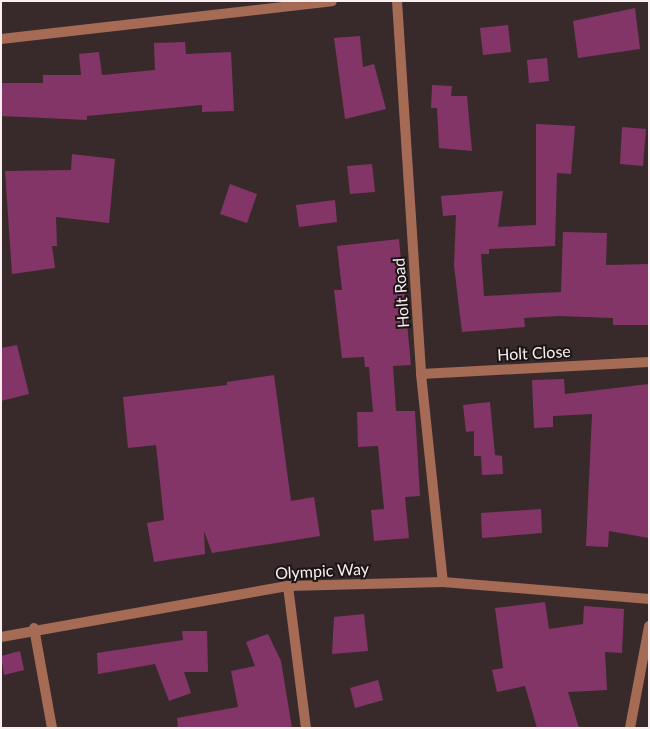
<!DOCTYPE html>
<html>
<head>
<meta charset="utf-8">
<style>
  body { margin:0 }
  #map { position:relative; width:650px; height:729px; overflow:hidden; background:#382a2b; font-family:Lato,sans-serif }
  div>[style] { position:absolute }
  .building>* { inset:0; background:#843567 }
  .minor>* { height:10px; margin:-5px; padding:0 5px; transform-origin:5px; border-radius:5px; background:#a56b54 }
  .tertiary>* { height:10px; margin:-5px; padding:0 5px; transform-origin:5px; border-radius:5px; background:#a56b54 }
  span { translate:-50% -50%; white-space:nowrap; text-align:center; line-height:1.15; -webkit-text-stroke:4px #1b1515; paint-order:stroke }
  .street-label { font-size:16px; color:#f9eff0 }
  .frame { position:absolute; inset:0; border:2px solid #f9eff0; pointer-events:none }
</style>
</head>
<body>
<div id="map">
  <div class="building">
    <i style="clip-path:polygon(635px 8px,640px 49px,578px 58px,573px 21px)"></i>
    <i style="clip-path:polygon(508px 25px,511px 52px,483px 55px,480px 28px)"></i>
    <i style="clip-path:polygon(360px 36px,363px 67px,374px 64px,386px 109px,345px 119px,334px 38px)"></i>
    <i style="clip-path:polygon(185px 42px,186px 54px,231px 52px,234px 111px,202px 112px,202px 105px,87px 116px,87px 120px,2px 116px,1px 83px,43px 83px,43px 75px,81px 75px,79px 54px,99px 52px,102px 75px,155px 70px,154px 43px)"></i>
    <i style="clip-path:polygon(547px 58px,549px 81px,529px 83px,527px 60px)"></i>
    <i style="clip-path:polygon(432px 85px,452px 86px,451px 96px,467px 96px,472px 151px,439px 148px,437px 108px,431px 108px)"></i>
    <i style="clip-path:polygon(536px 124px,575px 126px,571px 174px,557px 173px,555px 246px,489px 249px,489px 254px,481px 254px,484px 296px,561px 292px,563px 232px,607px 233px,606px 265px,649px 264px,649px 325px,613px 325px,613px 318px,559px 316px,524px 318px,525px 327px,462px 332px,454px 266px,456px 215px,443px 216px,441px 196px,503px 191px,498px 227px,536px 225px)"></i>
    <i style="clip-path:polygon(622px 127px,646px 129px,643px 166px,620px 164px)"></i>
    <i style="clip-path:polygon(72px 154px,115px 159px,109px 223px,56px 217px,57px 246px,52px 246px,55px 268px,12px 274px,5px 171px,71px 170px)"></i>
    <i style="clip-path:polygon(372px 164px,375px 192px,350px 194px,347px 166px)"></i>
    <i style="clip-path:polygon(230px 184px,257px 194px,247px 223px,220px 214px)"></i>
    <i style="clip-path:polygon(335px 200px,337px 222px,299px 227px,296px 205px)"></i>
    <i style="clip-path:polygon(399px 239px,411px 365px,393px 366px,396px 411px,415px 411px,420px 496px,405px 497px,409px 538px,374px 541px,371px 510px,384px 509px,378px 446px,358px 447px,357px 412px,373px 412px,369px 367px,365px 367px,364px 357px,342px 358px,334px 290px,342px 290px,337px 246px)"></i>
    <i style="clip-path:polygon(17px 345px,29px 394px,1px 401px,1px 348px)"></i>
    <i style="clip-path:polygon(274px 375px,291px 501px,314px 497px,320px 536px,212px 553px,204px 531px,205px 554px,154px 562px,147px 523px,164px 520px,156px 445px,128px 448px,123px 397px,227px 385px,227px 382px)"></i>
    <i style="clip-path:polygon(564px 379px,565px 394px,649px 384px,649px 538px,609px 531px,608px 547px,586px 546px,592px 414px,553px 416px,553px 427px,534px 428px,532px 380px)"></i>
    <i style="clip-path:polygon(490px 402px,495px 455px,502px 456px,503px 474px,482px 475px,481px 456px,474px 456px,474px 431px,466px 432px,463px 405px)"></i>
    <i style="clip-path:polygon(541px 509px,542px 533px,482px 538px,481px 513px)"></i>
    <i style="clip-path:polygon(545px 602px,549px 629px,583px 624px,584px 606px,624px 609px,622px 653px,605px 652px,607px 690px,568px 692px,579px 728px,537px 728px,525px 686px,497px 692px,492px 670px,503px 668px,495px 608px)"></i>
    <i style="clip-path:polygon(364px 614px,368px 651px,332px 654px,334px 617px)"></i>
    <i style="clip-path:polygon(182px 631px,207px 631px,208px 672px,184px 672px,191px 693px,169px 701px,155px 664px,98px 674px,97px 653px,183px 640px)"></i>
    <i style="clip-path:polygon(268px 634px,281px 661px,292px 728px,178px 728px,177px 718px,238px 707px,231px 671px,255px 666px,246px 642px)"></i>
    <i style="clip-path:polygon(20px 651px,24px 670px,4px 675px,1px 656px)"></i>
    <i style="clip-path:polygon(378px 680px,383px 700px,355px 708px,350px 688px)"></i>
  </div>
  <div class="minor">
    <i style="left:397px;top:1px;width:374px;rotate:86.3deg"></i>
    <i style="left:421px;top:374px;width:209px;rotate:84deg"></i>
    <i style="left:1px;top:39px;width:333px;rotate:-6.5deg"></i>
    <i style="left:421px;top:374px;width:228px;rotate:-3deg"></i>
    <i style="left:288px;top:586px;width:143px;rotate:82.8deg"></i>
    <i style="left:34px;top:628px;width:102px;rotate:79.8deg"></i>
    <i style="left:630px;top:728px;width:104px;rotate:-79.4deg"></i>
  </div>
  <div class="tertiary">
    <i style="left:1px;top:637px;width:291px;rotate:-10.1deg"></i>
    <i style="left:288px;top:586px;width:155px;rotate:-1.5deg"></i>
    <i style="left:443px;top:582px;width:207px;rotate:4.7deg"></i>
  </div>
  <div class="street-label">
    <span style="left:401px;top:293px;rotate:-94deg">Holt Road</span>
    <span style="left:534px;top:353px;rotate:-3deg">Holt Close</span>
    <span style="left:322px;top:571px;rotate:-3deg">Olympic Way</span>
  </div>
  <div class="frame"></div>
</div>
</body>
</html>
